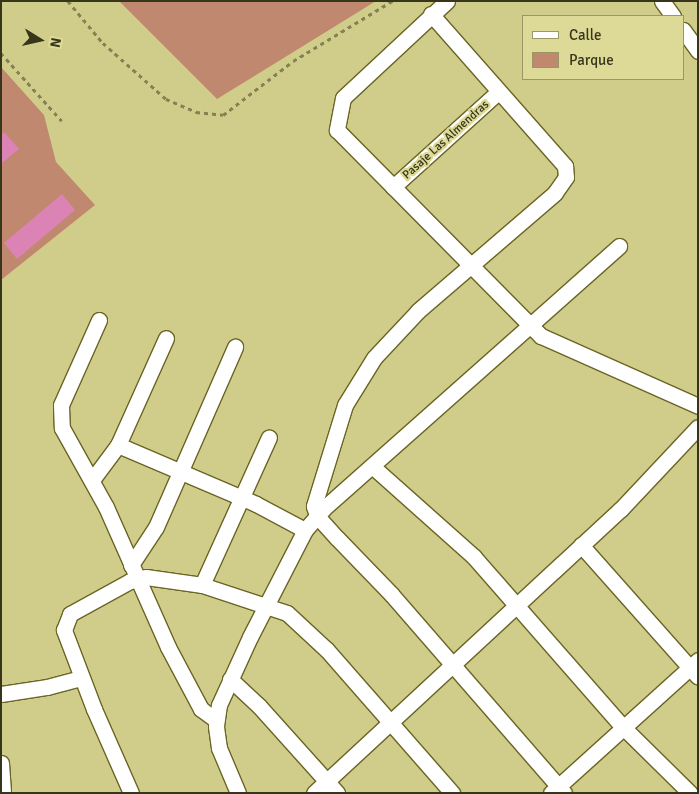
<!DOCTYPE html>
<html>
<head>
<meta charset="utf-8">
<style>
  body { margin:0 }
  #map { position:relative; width:699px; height:794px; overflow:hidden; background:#d0cc8a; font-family:Signika,sans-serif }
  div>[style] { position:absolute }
  .green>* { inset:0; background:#c0886e }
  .building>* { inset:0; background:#dc83b6 }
  .path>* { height:2.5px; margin-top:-1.25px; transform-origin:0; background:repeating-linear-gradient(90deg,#848152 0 4px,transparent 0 8px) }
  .roads { filter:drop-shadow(1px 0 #6a6524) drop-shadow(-1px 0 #6a6524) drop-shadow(0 1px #6a6524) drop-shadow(0 -1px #6a6524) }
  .minor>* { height:15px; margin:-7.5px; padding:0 7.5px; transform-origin:7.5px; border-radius:7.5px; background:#fff }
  span { translate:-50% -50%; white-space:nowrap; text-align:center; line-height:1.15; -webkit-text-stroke:4.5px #ddd997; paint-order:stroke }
  .street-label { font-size:12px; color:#37351a }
  .frame { position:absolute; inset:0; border:2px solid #37351a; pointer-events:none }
  .legend { position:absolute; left:522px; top:15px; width:162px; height:65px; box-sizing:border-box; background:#ddd997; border:1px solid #9b9765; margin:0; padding:6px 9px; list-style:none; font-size:15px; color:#37351a }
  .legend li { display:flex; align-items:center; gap:10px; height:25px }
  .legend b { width:25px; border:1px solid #9b9765 }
  .north { position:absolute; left:15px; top:15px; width:50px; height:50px; -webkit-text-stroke:4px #ddd997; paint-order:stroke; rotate:100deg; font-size:14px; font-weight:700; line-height:20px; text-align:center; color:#37351a }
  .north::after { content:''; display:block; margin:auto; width:18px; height:22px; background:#37351a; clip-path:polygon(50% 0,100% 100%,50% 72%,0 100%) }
</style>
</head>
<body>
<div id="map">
  <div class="green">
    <i style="clip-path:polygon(119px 1px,376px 1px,217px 99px)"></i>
    <i style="clip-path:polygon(1px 67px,44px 115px,56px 162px,95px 205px,1px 280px)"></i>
  </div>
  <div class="building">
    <i style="clip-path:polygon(4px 132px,19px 149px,1px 164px,1px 135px)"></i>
    <i style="clip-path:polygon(62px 194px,75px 210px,17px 259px,4px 243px)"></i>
  </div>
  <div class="path">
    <i style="left:68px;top:1px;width:55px;rotate:50.2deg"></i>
    <i style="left:103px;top:43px;width:84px;rotate:41.6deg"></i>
    <i style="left:166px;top:99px;width:33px;rotate:23deg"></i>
    <i style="left:196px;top:112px;width:27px;rotate:6deg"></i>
    <i style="left:223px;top:115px;width:88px;rotate:-37.6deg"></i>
    <i style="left:293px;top:61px;width:116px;rotate:-31.2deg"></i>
    <i style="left:1px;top:53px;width:91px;rotate:48.1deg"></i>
  </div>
  <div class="roads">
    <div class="minor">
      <i style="left:447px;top:1px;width:142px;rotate:137deg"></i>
      <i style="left:343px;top:98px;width:33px;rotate:101deg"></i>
      <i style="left:337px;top:130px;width:290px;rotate:45.3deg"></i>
      <i style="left:541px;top:336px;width:172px;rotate:24deg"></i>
      <i style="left:662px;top:1px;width:19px;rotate:54deg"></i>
      <i style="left:431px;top:14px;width:203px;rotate:48.6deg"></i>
      <i style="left:565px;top:166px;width:11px;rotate:85deg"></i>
      <i style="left:566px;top:177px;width:19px;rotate:125deg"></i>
      <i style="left:555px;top:193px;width:181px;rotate:139.3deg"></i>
      <i style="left:418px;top:311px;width:64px;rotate:133.1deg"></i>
      <i style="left:374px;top:358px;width:55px;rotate:121.7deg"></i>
      <i style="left:345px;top:405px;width:106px;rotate:107.1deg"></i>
      <i style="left:314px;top:506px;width:10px;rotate:73deg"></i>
      <i style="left:317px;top:516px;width:30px;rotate:48deg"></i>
      <i style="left:337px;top:538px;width:79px;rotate:46deg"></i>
      <i style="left:392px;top:595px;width:262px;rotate:49deg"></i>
      <i style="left:683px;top:30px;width:26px;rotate:54deg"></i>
      <i style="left:393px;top:187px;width:142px;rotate:-42.1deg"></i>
      <i style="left:99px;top:320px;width:93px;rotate:114.1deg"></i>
      <i style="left:61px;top:405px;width:23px;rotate:88deg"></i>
      <i style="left:62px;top:428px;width:90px;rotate:60.9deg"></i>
      <i style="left:106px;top:507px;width:153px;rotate:66.1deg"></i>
      <i style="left:168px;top:647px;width:70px;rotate:62deg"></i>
      <i style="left:201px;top:709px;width:19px;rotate:36deg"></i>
      <i style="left:118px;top:445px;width:150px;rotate:23.1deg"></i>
      <i style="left:256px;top:504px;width:55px;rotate:28deg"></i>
      <i style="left:372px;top:466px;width:137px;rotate:41.7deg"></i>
      <i style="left:474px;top:557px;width:226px;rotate:48.8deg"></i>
      <i style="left:623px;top:727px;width:94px;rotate:44.6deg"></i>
      <i style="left:92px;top:480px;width:44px;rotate:-53.4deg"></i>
      <i style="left:118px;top:445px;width:117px;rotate:-65.8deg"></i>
      <i style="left:581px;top:545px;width:176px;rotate:48.4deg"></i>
      <i style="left:131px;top:565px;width:45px;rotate:-56.7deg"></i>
      <i style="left:156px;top:527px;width:197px;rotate:-66.3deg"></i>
      <i style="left:202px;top:585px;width:162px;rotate:-65.6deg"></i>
      <i style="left:230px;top:679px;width:40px;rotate:43deg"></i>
      <i style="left:259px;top:706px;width:117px;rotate:48.1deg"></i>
      <i style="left:1px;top:694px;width:47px;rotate:-8.7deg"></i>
      <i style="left:47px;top:687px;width:35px;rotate:-15deg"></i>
      <i style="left:1px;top:763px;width:30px;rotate:86deg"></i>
      <i style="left:131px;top:793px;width:92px;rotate:-113.8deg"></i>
      <i style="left:94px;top:709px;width:85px;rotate:-110.8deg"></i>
      <i style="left:64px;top:630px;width:17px;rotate:-69deg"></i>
      <i style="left:70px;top:614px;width:68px;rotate:-28.8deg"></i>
      <i style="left:130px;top:581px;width:16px;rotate:-14deg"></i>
      <i style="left:146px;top:577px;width:57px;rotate:8.1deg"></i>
      <i style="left:202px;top:585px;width:89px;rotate:18.2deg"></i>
      <i style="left:287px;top:613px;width:54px;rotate:42.8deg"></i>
      <i style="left:327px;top:650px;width:190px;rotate:48.8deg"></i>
      <i style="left:238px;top:793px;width:49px;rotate:-112.9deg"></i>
      <i style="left:219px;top:748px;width:22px;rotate:-98deg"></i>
      <i style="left:216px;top:726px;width:21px;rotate:-82deg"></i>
      <i style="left:219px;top:705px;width:75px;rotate:-65.5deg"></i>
      <i style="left:250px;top:637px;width:120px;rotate:-62.8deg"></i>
      <i style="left:305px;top:530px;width:28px;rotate:-49deg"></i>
      <i style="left:323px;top:509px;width:396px;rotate:-41.6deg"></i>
      <i style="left:314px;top:793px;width:418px;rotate:-42.8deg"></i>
      <i style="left:621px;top:509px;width:112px;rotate:-46.8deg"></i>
      <i style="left:551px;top:793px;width:198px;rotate:-42.1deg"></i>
    </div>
  </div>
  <div class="street-label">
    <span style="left:446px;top:140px;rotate:-42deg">Pasaje Las Almendras</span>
  </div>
  <div class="frame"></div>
  <ul class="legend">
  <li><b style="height:6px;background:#fff"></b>Calle</li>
  <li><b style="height:14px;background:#c0886e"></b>Parque</li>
  </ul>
  <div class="north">N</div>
</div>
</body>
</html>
